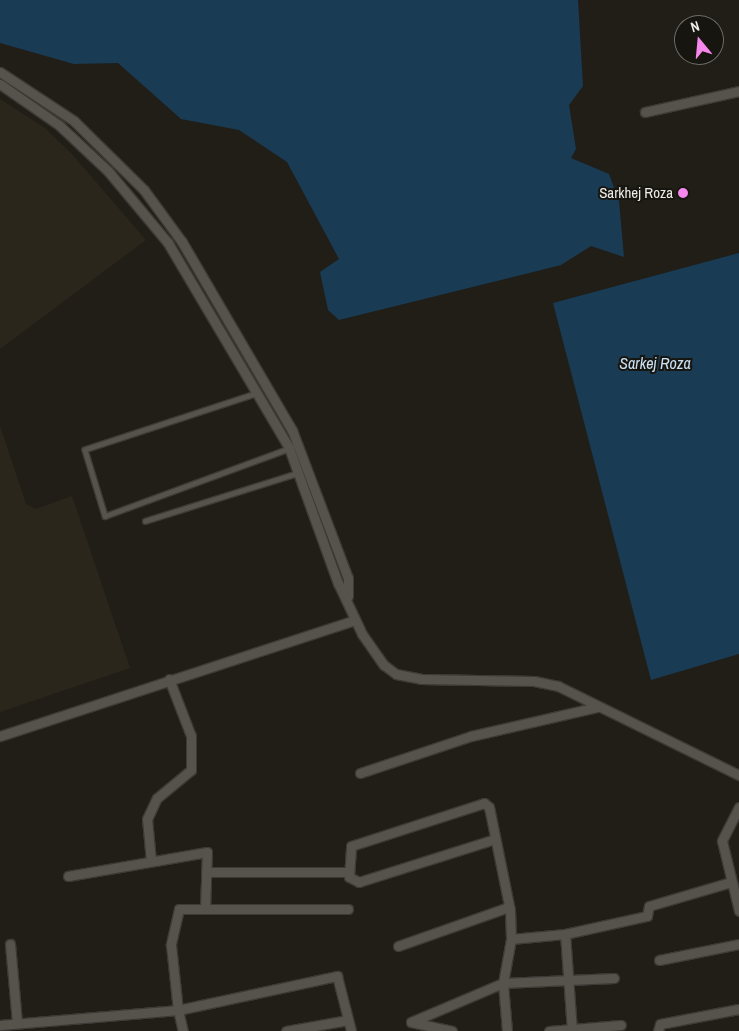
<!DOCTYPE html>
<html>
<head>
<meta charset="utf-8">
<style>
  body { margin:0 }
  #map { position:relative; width:739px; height:1031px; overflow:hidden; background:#211e18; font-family:"Archivo Narrow",sans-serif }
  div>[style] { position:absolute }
  .built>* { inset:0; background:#2b261b }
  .water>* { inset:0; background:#193b54 }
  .roads { filter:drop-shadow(1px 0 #3c3a36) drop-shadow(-1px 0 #3c3a36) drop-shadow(0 1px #3c3a36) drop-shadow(0 -1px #3c3a36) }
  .lane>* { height:4.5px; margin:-2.25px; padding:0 2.25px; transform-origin:2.25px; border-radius:2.25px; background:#56534c }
  .street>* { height:9px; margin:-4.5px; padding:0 4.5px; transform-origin:4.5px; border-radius:4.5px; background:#56534c }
  .dots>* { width:14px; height:14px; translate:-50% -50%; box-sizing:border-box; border:2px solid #17150f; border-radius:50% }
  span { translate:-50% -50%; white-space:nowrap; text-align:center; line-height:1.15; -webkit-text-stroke:4px #17150f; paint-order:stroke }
  .poi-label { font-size:15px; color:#eeece8 }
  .right { translate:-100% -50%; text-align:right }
  .water-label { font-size:16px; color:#cae1f4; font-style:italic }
  .north { position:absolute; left:674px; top:15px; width:50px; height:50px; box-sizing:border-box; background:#17150f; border:1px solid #6d6b66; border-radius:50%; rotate:343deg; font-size:14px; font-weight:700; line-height:20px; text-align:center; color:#eeece8 }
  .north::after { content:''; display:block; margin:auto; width:18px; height:22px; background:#f688ed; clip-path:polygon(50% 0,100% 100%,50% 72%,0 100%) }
</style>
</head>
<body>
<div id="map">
  <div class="built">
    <i style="clip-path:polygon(0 99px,45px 128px,72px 154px,146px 240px,0 349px)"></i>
    <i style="clip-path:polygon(0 426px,26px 504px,36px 509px,72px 496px,130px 668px,0 712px)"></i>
  </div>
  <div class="water">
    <i style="clip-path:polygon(0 0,578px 0,583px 86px,569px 105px,576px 149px,571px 158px,609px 174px,619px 201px,624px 257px,591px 246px,561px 265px,339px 320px,328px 310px,320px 272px,339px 259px,287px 162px,239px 130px,181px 119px,118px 63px,74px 64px,0 43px)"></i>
    <i style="clip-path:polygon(739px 253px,739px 654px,651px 680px,553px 303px)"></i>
  </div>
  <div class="roads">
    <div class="lane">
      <i style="left:258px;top:393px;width:182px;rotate:161.8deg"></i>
      <i style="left:85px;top:450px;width:69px;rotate:73.1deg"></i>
      <i style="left:105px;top:516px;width:197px;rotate:-20.2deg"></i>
      <i style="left:145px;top:521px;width:159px;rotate:-17.5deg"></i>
    </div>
    <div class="street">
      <i style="left:0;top:72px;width:89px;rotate:33.5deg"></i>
      <i style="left:74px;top:121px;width:98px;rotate:44.6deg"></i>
      <i style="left:144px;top:190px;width:64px;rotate:53.8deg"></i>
      <i style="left:182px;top:242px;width:218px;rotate:59.7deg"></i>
      <i style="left:292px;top:430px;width:158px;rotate:69.3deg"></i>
      <i style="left:348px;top:578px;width:18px;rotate:90deg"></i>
      <i style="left:0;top:84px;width:72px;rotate:34.8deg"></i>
      <i style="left:59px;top:125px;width:67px;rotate:43.2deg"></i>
      <i style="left:108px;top:171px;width:94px;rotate:50.2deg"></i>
      <i style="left:168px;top:243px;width:238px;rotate:59.4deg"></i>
      <i style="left:289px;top:448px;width:144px;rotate:70.1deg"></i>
      <i style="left:338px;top:583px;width:56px;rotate:64.8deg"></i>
      <i style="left:362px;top:634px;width:38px;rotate:55deg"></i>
      <i style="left:384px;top:665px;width:15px;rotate:37deg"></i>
      <i style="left:396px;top:674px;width:25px;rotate:11deg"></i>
      <i style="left:421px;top:679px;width:113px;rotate:1deg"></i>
      <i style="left:534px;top:681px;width:25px;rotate:12deg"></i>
      <i style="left:558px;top:686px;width:202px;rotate:26.2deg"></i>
      <i style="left:645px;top:112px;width:96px;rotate:-12.6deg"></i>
      <i style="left:0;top:736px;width:373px;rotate:-18.1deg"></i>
      <i style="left:360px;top:773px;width:117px;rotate:-18.4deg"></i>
      <i style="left:471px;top:736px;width:130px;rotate:-12.9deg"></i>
      <i style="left:739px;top:807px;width:38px;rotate:117deg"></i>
      <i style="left:722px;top:841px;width:72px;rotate:76.3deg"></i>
      <i style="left:495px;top:839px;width:143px;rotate:162.5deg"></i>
      <i style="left:359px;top:882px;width:11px;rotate:-153deg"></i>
      <i style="left:349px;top:877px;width:31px;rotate:-86deg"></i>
      <i style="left:351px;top:846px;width:140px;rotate:-17.9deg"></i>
      <i style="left:484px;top:803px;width:6px;rotate:39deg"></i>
      <i style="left:489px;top:807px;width:105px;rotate:78.5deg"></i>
      <i style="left:510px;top:910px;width:29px;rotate:88deg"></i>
      <i style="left:511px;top:939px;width:54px;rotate:-5.3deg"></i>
      <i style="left:151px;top:861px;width:42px;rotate:-95.4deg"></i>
      <i style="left:147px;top:819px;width:23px;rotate:-65deg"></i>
      <i style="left:157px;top:798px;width:44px;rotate:-39.5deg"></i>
      <i style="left:191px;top:770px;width:34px;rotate:-90deg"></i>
      <i style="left:191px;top:736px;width:61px;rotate:-111.1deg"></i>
      <i style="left:206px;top:872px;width:143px"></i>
      <i style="left:68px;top:876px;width:141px;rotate:-9.8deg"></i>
      <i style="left:207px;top:852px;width:56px;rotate:92deg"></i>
      <i style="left:348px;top:909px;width:169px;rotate:180deg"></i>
      <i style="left:179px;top:909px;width:37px;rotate:103deg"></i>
      <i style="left:171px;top:945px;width:65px;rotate:83.9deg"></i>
      <i style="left:178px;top:1010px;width:163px;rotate:-12.1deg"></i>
      <i style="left:337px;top:976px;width:57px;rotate:75.7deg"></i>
      <i style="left:10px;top:944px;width:79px;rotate:84.9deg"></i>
      <i style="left:398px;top:946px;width:118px;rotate:-19.4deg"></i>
      <i style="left:659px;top:960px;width:82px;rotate:-11.3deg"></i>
      <i style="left:0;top:1025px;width:179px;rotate:-4.8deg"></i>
      <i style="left:178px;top:1010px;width:22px;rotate:77deg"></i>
      <i style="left:286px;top:1031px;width:63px;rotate:-10.1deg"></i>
      <i style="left:452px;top:1031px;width:42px;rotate:-167.6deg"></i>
      <i style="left:411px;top:1022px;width:100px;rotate:-23deg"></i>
      <i style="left:503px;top:983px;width:111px;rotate:-2.6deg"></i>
      <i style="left:507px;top:1031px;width:48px;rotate:-94.8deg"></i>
      <i style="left:503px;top:983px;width:45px;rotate:-79.7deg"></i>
      <i style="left:549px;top:1031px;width:72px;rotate:-4.8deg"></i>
      <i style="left:572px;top:1031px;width:97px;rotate:-94.1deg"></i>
      <i style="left:565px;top:934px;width:84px;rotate:-12.4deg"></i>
      <i style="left:647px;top:916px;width:10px;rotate:-79deg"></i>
      <i style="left:649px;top:906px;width:85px;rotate:-16.3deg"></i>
      <i style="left:658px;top:1031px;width:7px;rotate:-74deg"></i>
      <i style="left:660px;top:1024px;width:80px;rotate:-10.8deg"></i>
    </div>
  </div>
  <div class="dots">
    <i style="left:683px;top:193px;background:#f688ed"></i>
  </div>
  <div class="poi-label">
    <span class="right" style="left:673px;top:193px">Sarkhej Roza</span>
  </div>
  <div class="water-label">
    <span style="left:655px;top:363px">Sarkej Roza</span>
  </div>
  <div class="north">N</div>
</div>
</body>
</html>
